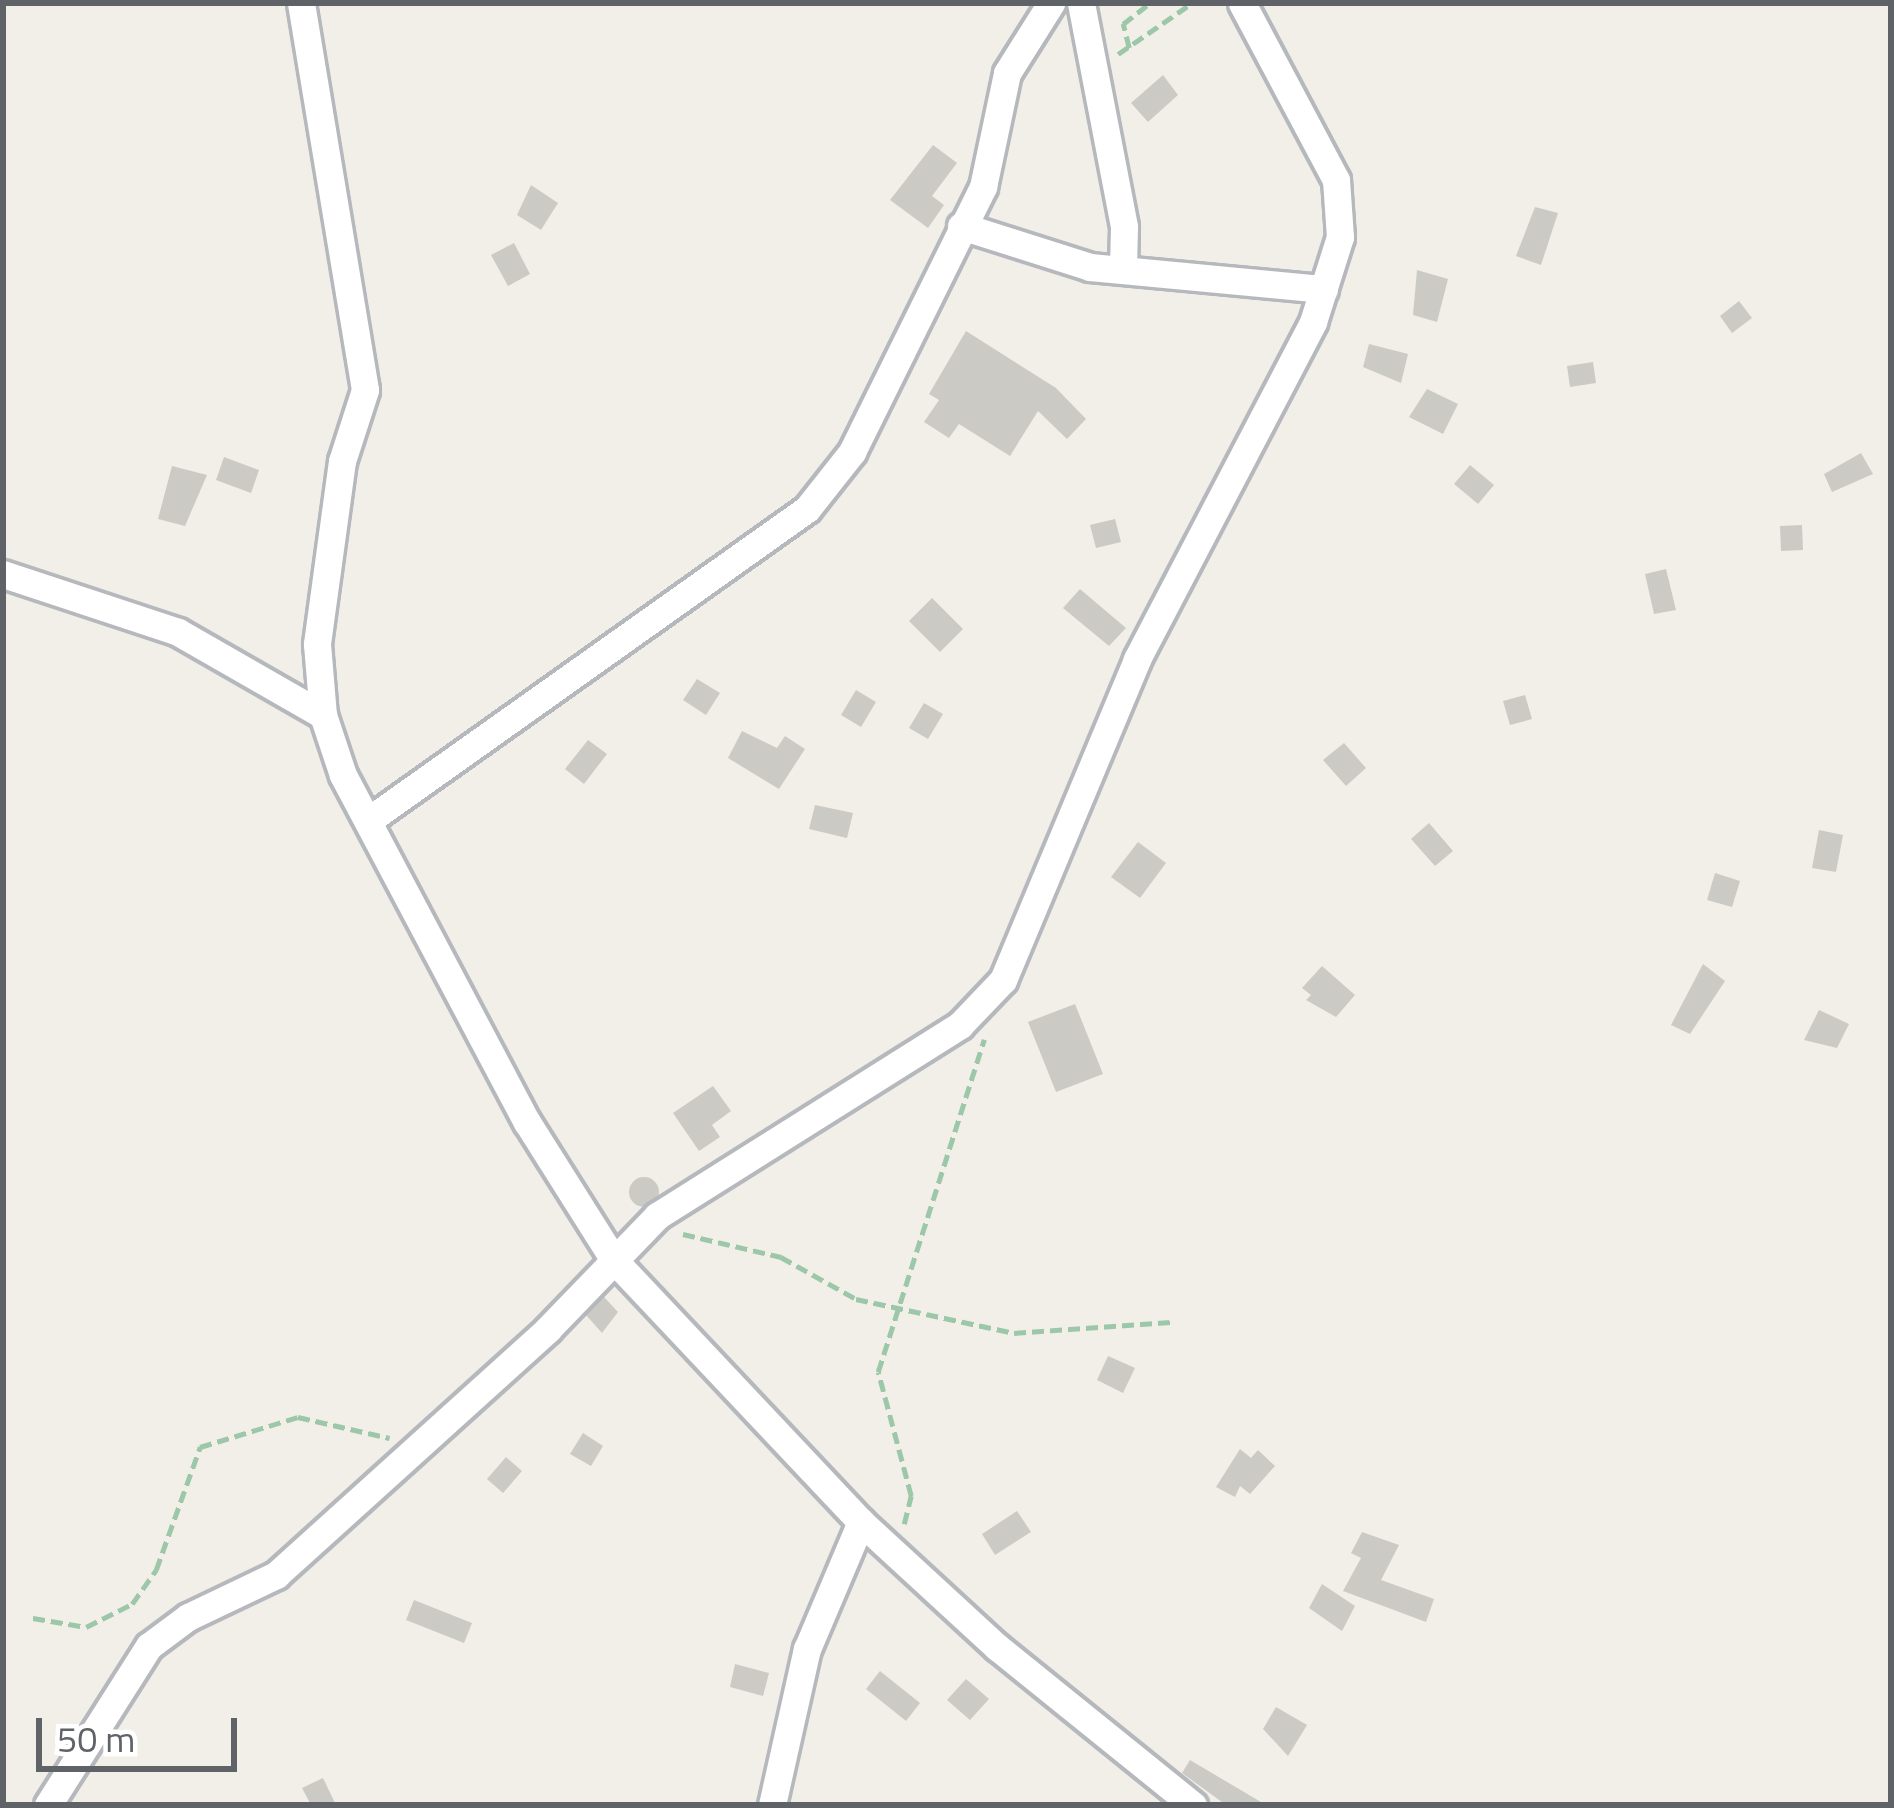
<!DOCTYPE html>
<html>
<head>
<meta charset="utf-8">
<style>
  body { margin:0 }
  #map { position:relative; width:1894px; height:1808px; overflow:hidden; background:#f1efe8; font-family:"Titillium Web",sans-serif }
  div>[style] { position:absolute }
  .building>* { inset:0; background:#cccac5 }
  .round { border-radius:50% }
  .path>* { height:4.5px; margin-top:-2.25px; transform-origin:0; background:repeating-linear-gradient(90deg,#9cc7a9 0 12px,transparent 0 18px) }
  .roads { filter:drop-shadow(3px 0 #b5b8bc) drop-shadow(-3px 0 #b5b8bc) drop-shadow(0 3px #b5b8bc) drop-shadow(0 -3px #b5b8bc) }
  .street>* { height:27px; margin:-13.5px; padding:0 13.5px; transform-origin:13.5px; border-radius:13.5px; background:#fff }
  span { translate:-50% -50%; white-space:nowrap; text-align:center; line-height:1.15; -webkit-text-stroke:10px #fff; paint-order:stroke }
  .frame { position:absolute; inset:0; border:6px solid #5f6368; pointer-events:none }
  .scale { position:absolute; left:36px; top:1718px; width:201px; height:54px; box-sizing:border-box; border:6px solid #5f6368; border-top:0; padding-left:15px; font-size:36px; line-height:42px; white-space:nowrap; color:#5f6368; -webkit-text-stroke:9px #fff; paint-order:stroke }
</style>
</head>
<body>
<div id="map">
  <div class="building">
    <i style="clip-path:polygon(1163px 75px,1178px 95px,1148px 122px,1131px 103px)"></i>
    <i style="clip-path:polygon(933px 145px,957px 163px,932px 196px,944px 205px,928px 228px,890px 200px)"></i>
    <i style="clip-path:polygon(531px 185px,558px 203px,541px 230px,517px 215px)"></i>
    <i style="clip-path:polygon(1535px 207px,1558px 213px,1541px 265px,1516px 256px)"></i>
    <i style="clip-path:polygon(514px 243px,530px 274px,508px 286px,491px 255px)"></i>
    <i style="clip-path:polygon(1417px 270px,1448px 279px,1437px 322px,1413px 315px)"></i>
    <i style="clip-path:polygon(1739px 301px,1752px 318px,1732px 333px,1720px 316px)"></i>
    <i style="clip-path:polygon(966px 331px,1056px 388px,1086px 419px,1067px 439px,1038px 411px,1010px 456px,959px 424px,949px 438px,924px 422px,939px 400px,929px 394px)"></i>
    <i style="clip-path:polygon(1369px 344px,1408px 354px,1401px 383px,1363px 367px)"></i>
    <i style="clip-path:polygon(1593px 362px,1596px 383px,1570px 387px,1567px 366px)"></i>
    <i style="clip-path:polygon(1427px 389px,1458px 404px,1443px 434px,1409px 417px)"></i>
    <i style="clip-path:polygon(1861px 453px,1873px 474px,1832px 492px,1824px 474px)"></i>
    <i style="clip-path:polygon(224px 457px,259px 470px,251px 493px,216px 480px)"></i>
    <i style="clip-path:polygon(1470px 465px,1494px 485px,1478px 504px,1454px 484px)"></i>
    <i style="clip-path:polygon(172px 466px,207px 475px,185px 526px,158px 519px)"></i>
    <i style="clip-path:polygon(1115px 519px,1121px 542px,1096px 548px,1090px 525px)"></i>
    <i style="clip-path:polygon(1802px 525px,1803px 550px,1781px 551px,1780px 526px)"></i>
    <i style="clip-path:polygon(1666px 569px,1676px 610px,1654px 614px,1645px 574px)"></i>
    <i style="clip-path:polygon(1080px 589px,1126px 628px,1109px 646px,1063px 608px)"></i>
    <i style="clip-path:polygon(932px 598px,963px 629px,940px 652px,909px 621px)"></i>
    <i style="clip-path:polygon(697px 679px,720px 693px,706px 715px,683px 700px)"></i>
    <i style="clip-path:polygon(856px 690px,876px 702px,861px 727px,841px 715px)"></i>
    <i style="clip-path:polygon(1525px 695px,1532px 719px,1510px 725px,1503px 701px)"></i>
    <i style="clip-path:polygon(924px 703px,943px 714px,928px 739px,909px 728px)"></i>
    <i style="clip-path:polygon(742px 731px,777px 748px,785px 736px,805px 749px,779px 789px,728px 758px)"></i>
    <i style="clip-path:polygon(588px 740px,607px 754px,584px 784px,565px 769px)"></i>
    <i style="clip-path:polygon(1344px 743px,1366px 768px,1346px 786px,1323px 760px)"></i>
    <i style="clip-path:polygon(815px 805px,853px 813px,847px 838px,809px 829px)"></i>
    <i style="clip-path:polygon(1429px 823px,1453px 851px,1435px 866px,1411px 839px)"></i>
    <i style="clip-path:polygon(1819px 830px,1843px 835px,1836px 872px,1812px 868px)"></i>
    <i style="clip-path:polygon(1138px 842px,1166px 863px,1140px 898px,1111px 877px)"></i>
    <i style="clip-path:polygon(1715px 873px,1740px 881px,1732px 907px,1707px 900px)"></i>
    <i style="clip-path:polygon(1703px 964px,1725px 981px,1690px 1034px,1671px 1025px)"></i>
    <i style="clip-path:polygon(1322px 966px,1355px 995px,1336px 1017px,1306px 1000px,1311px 995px,1302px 988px)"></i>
    <i style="clip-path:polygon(1075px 1004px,1103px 1074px,1056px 1092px,1028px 1022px)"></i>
    <i style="clip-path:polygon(1819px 1010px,1849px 1024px,1837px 1048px,1804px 1040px)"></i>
    <i style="clip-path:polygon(713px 1086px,731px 1111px,712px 1125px,720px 1137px,699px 1151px,673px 1113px)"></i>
    <i class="round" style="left:629px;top:1177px;width:30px;height:30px"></i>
    <i style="clip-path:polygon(604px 1297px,618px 1312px,602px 1333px,586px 1315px)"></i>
    <i style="clip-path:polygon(1108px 1356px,1135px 1368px,1123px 1393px,1097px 1380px)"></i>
    <i style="clip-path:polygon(583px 1433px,603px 1446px,591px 1466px,570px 1454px)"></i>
    <i style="clip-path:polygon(1240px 1449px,1251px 1458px,1258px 1450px,1275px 1466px,1250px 1494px,1240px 1486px,1235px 1497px,1216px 1487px)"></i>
    <i style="clip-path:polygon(506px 1457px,522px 1471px,503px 1493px,487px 1479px)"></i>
    <i style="clip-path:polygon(1017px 1511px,1031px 1532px,995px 1555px,982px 1534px)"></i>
    <i style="clip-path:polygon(1362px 1532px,1399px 1545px,1381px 1580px,1434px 1599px,1426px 1622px,1343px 1591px,1361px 1558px,1351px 1553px)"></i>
    <i style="clip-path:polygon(1322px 1584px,1355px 1606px,1342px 1631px,1309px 1608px)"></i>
    <i style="clip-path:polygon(414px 1600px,472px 1623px,464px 1643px,406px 1620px)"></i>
    <i style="clip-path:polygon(735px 1664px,769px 1673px,763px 1696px,730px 1687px)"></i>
    <i style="clip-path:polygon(880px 1671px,920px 1703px,906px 1721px,866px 1689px)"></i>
    <i style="clip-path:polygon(966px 1679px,989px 1699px,970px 1720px,947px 1700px)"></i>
    <i style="clip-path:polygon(1276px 1707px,1307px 1725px,1288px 1756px,1263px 1729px)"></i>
    <i style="clip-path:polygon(1190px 1760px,1266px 1805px,1226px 1805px,1182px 1773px)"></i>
    <i style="clip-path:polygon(323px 1778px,336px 1805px,311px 1805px,302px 1788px)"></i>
  </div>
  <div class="path">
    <i style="left:1129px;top:48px;width:25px;rotate:-104deg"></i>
    <i style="left:1123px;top:24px;width:34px;rotate:-38deg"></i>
    <i style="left:1118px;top:54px;width:90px;rotate:-34.6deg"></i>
    <i style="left:683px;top:1234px;width:101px;rotate:13.2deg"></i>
    <i style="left:781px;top:1257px;width:86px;rotate:29.2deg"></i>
    <i style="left:856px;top:1299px;width:162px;rotate:12.1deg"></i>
    <i style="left:1014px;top:1333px;width:157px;rotate:-4deg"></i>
    <i style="left:904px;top:1524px;width:29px;rotate:-76deg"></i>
    <i style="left:911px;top:1496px;width:128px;rotate:-104.9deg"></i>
    <i style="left:878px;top:1372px;width:349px;rotate:-72.3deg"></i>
    <i style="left:33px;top:1618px;width:54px;rotate:9.6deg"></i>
    <i style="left:86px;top:1627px;width:51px;rotate:-26.6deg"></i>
    <i style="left:132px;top:1604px;width:42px;rotate:-54.8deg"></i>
    <i style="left:156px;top:1570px;width:131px;rotate:-70.3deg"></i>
    <i style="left:200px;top:1447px;width:102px;rotate:-17deg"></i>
    <i style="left:298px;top:1417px;width:94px;rotate:12.9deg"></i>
  </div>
  <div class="roads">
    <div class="street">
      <i style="left:301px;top:3px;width:392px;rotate:80.6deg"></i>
      <i style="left:365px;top:390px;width:75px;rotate:107.9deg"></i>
      <i style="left:342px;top:461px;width:185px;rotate:97.8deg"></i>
      <i style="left:317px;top:644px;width:71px;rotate:85.2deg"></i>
      <i style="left:323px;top:715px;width:63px;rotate:71.6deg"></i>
      <i style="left:343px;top:775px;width:393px;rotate:62.1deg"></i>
      <i style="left:527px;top:1122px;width:163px;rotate:57.8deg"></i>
      <i style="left:614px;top:1260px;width:360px;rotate:46.7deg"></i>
      <i style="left:861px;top:1522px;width:185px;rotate:42.6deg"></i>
      <i style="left:997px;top:1647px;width:252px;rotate:38.9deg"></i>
      <i style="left:1081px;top:3px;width:228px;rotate:79.1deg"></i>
      <i style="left:1124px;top:227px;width:41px;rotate:91.4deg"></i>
      <i style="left:961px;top:226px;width:135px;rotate:17.6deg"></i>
      <i style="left:1090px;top:267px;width:235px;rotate:5.4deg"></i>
      <i style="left:3px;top:574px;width:184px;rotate:18.3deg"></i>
      <i style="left:178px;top:632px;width:167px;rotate:29.8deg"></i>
      <i style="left:369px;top:820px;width:537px;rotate:-35.38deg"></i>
      <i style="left:807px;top:509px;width:73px;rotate:-51.7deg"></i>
      <i style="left:852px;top:452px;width:296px;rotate:-63.7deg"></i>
      <i style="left:983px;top:187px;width:116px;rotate:-78.1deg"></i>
      <i style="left:1007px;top:73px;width:83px;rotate:-57.8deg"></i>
      <i style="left:48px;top:1805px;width:188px;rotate:-57.6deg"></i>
      <i style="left:149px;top:1646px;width:49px;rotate:-36.6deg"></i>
      <i style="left:188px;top:1617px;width:98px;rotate:-25.5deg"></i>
      <i style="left:276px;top:1575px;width:367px;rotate:-42.1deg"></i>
      <i style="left:548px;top:1329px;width:157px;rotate:-46deg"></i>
      <i style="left:657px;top:1216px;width:358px;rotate:-32.2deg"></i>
      <i style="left:960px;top:1025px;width:62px;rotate:-46.3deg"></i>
      <i style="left:1003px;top:980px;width:348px;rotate:-67.3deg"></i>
      <i style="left:1137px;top:659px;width:380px;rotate:-62.4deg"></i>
      <i style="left:1313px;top:322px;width:89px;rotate:-72.4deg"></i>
      <i style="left:1340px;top:237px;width:57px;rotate:-94deg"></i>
      <i style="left:1336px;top:180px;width:200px;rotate:-118deg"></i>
      <i style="left:772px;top:1805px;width:160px;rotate:-77.4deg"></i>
      <i style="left:807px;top:1649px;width:138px;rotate:-67deg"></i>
    </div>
  </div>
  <div class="frame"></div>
  <div class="scale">50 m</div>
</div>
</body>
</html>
